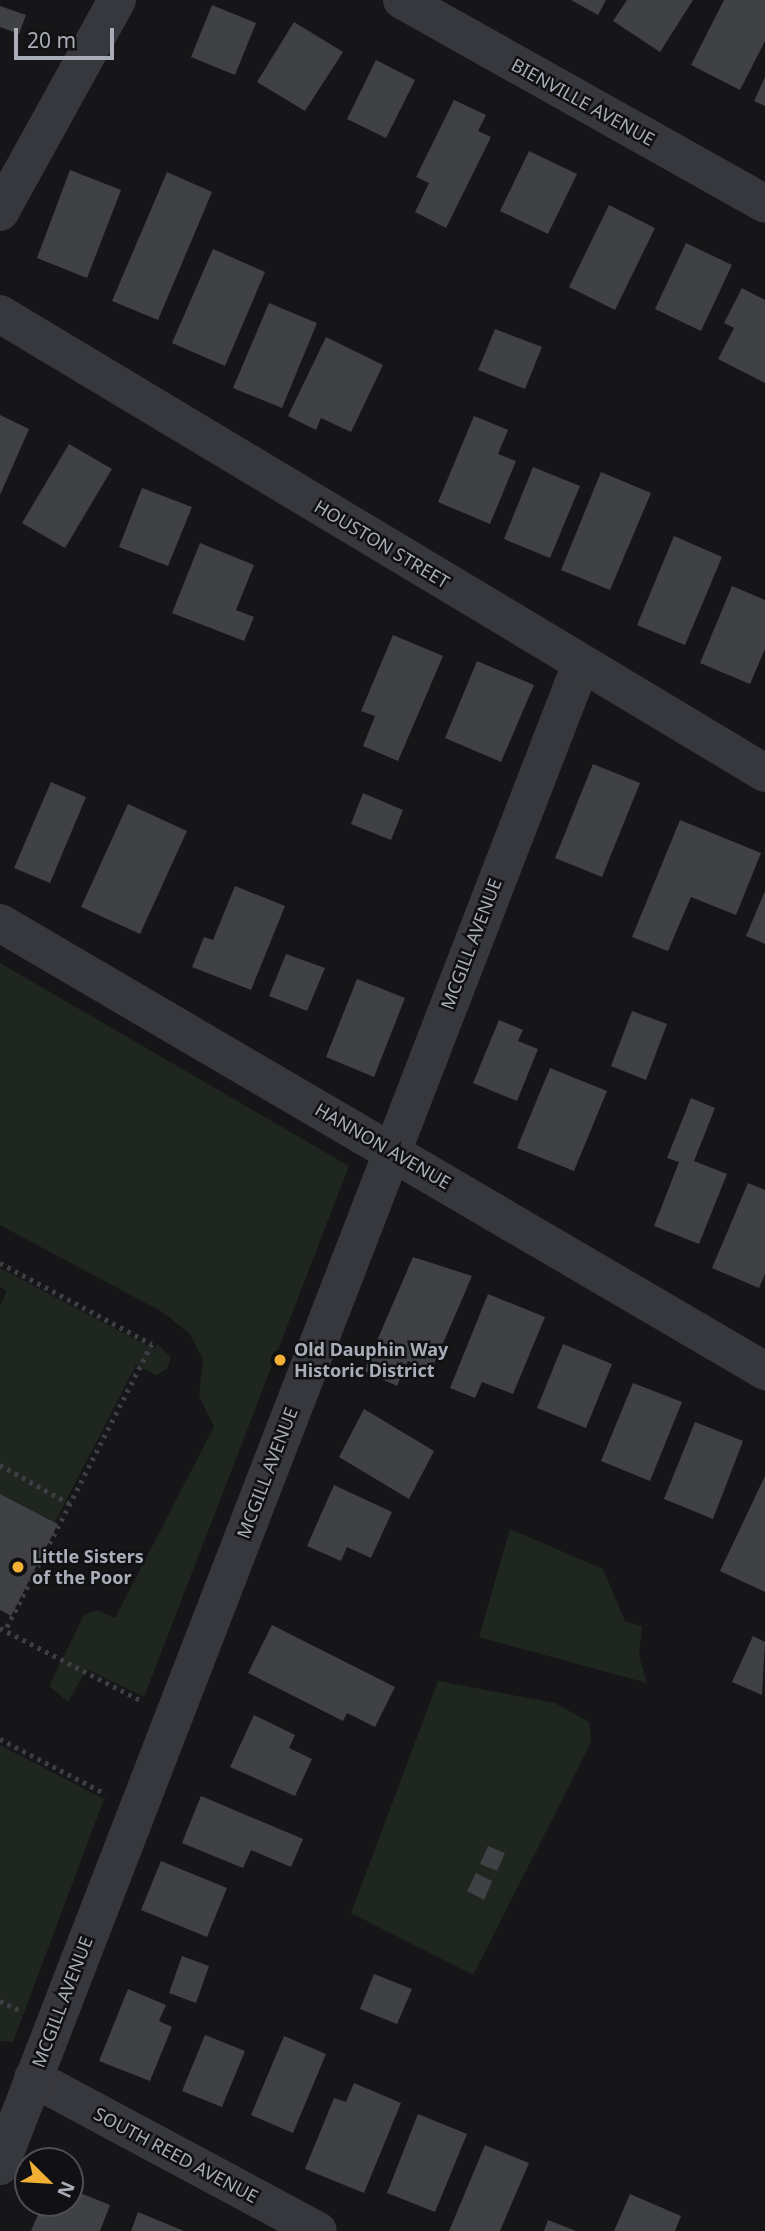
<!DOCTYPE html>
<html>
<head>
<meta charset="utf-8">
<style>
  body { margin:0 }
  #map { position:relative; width:765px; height:2231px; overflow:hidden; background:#161618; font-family:"Noto Sans",sans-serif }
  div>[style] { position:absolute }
  .green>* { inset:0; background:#1e261f }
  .building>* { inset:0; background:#404145 }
  .path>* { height:4.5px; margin-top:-2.25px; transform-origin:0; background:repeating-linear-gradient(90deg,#3d3f44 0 3.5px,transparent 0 8.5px) }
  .minor>* { height:38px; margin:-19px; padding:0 19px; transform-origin:19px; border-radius:19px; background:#37383d }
  .tertiary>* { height:38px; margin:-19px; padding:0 19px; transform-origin:19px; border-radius:19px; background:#37383d }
  .dots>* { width:19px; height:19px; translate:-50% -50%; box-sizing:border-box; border:4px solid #111113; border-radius:50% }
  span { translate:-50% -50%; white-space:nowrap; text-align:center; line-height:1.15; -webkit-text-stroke:5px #111113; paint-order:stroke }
  .street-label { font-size:18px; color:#a8adb8 }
  .poi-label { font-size:18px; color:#a8adb8; font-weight:700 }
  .left { translate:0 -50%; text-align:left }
  .north { position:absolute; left:14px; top:2147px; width:70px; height:70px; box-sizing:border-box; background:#111113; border:2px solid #4d4f55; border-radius:50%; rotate:114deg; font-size:19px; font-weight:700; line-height:28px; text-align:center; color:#a8adb8 }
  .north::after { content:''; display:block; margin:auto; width:24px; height:32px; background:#f2b134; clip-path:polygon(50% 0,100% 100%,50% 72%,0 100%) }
  .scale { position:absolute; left:14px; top:28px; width:100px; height:32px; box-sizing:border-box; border:4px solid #a8adb8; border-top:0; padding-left:9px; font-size:21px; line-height:24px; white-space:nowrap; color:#a8adb8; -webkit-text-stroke:5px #111113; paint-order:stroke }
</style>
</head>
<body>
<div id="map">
  <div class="green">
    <i style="clip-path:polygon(0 963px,349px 1166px,144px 1697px,87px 1669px,68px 1702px,49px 1686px,84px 1615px,97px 1610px,115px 1618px,214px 1427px,199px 1396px,203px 1359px,190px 1334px,164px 1313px,0 1225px)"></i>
    <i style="clip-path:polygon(0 1268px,146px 1345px,154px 1349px,157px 1344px,171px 1357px,167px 1369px,156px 1375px,136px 1365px,55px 1522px,0 1494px,0 1305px,7px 1291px,0 1287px)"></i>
    <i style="clip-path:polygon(510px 1529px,603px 1569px,625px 1621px,642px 1626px,639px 1656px,647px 1683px,479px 1637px)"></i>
    <i style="clip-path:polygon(438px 1681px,555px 1703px,589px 1722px,591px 1743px,473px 1975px,351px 1913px)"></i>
    <i style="clip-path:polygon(0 1745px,104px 1799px,13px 2042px,0 2041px)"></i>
  </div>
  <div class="building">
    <i style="clip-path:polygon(571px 0,606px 0,598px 15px)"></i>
    <i style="clip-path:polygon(627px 0,693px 0,660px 52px,613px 21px)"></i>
    <i style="clip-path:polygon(724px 0,765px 0,765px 41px,740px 90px,691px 65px)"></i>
    <i style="clip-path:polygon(212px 5px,256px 23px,235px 75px,191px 57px)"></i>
    <i style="clip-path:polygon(0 6px,26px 15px,19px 34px,0 27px)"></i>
    <i style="clip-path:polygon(294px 22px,343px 52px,305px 111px,257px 82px)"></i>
    <i style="clip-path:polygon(376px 60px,415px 80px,386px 138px,347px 119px)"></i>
    <i style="clip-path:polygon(765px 77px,765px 106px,754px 101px)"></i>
    <i style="clip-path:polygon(454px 100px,486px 115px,478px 131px,491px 137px,446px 228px,415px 212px,429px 183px,416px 177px)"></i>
    <i style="clip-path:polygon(529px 151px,577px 174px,548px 234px,500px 211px)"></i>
    <i style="clip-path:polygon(70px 170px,121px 190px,87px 278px,37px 258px)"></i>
    <i style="clip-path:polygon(167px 172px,212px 192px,158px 320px,112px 301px)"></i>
    <i style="clip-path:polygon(609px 205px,655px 228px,615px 310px,569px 287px)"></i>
    <i style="clip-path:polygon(686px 243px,732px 265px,701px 331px,655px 309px)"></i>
    <i style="clip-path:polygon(213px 249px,265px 272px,225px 366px,172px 343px)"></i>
    <i style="clip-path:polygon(742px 288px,765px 300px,765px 383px,718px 359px,734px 328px,724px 323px)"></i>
    <i style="clip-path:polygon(269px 303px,317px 323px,282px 408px,233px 388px)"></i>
    <i style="clip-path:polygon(495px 329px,542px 347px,525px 389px,478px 370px)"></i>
    <i style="clip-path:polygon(326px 337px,383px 365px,351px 432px,321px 418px,316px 430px,288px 416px)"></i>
    <i style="clip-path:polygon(0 415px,29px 429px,0 495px)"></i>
    <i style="clip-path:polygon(474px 416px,508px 430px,498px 454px,516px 461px,490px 524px,438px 502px)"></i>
    <i style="clip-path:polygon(69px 444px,112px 469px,65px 548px,22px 523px)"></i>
    <i style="clip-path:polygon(533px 467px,580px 486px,550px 558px,504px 539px)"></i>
    <i style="clip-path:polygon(601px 472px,651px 493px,610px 590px,561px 570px)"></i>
    <i style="clip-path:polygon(142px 488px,192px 507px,168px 566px,119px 547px)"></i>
    <i style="clip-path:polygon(674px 536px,722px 557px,685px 645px,637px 625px)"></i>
    <i style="clip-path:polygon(200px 543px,254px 565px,236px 610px,254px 617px,244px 641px,172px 613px)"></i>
    <i style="clip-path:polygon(732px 586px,765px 600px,765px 649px,750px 684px,700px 663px)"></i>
    <i style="clip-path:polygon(393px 635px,443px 656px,398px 761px,363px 746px,375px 716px,361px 711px)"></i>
    <i style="clip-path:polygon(477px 661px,534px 685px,501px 762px,445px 738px)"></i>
    <i style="clip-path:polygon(593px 764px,640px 783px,602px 877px,555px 858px)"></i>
    <i style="clip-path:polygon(51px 782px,86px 797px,50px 883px,14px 868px)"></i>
    <i style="clip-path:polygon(363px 793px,403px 810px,391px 840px,351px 824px)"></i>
    <i style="clip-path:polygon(128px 804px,187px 831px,140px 934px,81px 907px)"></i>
    <i style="clip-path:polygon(680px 820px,761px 853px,736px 915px,691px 897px,668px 951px,632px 937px)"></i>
    <i style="clip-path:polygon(235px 886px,285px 906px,251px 990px,192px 967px,204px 937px,213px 940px)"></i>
    <i style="clip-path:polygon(765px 891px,765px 944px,746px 936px)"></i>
    <i style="clip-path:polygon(286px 954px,325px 968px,307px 1011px,269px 996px)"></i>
    <i style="clip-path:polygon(357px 979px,405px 998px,374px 1077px,326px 1057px)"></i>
    <i style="clip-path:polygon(632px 1011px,667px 1024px,646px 1080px,611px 1066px)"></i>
    <i style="clip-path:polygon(499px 1020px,523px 1030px,518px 1041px,538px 1049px,517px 1101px,473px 1083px)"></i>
    <i style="clip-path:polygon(550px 1068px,607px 1091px,574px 1171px,517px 1148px)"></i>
    <i style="clip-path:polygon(691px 1098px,715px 1108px,694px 1161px,727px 1174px,699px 1244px,654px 1226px,679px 1162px,667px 1158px)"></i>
    <i style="clip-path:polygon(748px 1183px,765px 1190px,765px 1274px,759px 1288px,712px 1268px)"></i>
    <i style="clip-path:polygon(413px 1257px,472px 1276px,431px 1371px,408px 1361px,397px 1386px,364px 1371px)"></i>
    <i style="clip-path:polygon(488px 1294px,545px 1317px,513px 1394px,482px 1382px,475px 1398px,450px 1388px)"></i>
    <i style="clip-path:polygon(563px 1344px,612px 1364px,586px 1428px,537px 1408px)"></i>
    <i style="clip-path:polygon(633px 1383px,682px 1402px,650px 1481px,601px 1461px)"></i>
    <i style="clip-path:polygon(364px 1409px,434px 1451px,409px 1499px,339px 1457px)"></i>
    <i style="clip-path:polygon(695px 1422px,743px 1441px,713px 1519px,664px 1499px)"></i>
    <i style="clip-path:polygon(765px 1476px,765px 1592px,720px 1571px)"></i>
    <i style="clip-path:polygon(334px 1485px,392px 1512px,371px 1558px,347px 1547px,341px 1561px,307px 1546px)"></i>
    <i style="clip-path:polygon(0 1494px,58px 1524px,11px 1616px,0 1610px)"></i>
    <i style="clip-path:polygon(272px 1625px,395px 1687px,375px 1727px,347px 1713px,343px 1721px,248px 1673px)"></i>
    <i style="clip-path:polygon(753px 1636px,765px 1642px,762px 1695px,732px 1682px)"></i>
    <i style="clip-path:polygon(254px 1715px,295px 1735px,289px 1748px,312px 1759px,295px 1796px,230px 1767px)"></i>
    <i style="clip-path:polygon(201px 1796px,303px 1839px,291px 1867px,251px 1850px,243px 1868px,182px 1843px)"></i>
    <i style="clip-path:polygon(488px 1846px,505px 1853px,497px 1871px,480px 1864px)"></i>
    <i style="clip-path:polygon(161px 1861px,227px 1888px,207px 1937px,141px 1910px)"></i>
    <i style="clip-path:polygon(476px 1873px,492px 1881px,484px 1900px,467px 1891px)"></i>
    <i style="clip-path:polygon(182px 1956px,209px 1966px,196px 2003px,169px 1993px)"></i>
    <i style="clip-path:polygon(374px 1974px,412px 1989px,397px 2024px,360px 2009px)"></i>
    <i style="clip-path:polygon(128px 1989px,166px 2005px,159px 2021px,172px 2027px,150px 2081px,99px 2061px)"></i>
    <i style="clip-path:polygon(205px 2035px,245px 2051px,222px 2107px,182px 2091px)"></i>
    <i style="clip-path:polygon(284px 2036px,326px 2054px,293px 2133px,251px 2115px)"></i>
    <i style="clip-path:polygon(354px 2083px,401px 2103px,364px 2193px,305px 2169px,334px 2098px,346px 2102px)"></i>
    <i style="clip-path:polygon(418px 2114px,467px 2134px,435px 2212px,387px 2193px)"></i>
    <i style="clip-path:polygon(485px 2145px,529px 2163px,500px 2231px,449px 2231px)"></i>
    <i style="clip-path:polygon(70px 2189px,110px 2205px,100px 2231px,31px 2231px,43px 2203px,70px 2203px)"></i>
    <i style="clip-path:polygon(630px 2194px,681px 2216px,675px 2231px,614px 2231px)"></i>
    <i style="clip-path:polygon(138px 2212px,184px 2231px,131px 2231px)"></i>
    <i style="clip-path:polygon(548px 2220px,576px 2231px,544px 2231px)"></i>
  </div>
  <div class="path">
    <i style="left:0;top:1263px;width:172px;rotate:28.1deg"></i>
    <i style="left:152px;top:1344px;width:322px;rotate:117.1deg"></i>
    <i style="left:0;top:1465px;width:80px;rotate:29.1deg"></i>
    <i style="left:0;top:1628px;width:160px;rotate:27.2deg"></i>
    <i style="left:0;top:1739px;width:119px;rotate:27.4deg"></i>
    <i style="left:0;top:2001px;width:23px;rotate:25deg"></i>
  </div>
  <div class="minor">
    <i style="left:402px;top:0;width:416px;rotate:29.3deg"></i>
    <i style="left:0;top:212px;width:242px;rotate:-61.1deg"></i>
    <i style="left:0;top:923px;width:887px;rotate:30.35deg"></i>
    <i style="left:33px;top:2078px;width:323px;rotate:28.2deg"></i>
    <i style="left:0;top:2166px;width:1610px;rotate:-68.85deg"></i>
  </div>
  <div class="tertiary">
    <i style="left:0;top:314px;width:892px;rotate:30.96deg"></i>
  </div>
  <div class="dots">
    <i style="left:280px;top:1360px;background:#f2b134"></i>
    <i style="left:18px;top:1567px;background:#f2b134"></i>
  </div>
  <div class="street-label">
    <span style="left:583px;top:102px;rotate:29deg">BIENVILLE AVENUE</span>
    <span style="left:382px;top:544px;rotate:31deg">HOUSTON STREET</span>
    <span style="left:471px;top:944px;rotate:-69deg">MCGILL AVENUE</span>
    <span style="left:383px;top:1146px;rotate:30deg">HANNON AVENUE</span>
    <span style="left:267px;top:1473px;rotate:-69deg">MCGILL AVENUE</span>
    <span style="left:62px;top:2002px;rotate:-69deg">MCGILL AVENUE</span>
    <span style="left:176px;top:2155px;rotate:28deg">SOUTH REED AVENUE</span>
  </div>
  <div class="poi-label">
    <span class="left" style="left:294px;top:1360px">Old Dauphin Way<br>Historic District</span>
    <span class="left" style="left:32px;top:1567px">Little Sisters<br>of the Poor</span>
  </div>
  <div class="north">N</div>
  <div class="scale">20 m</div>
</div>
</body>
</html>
